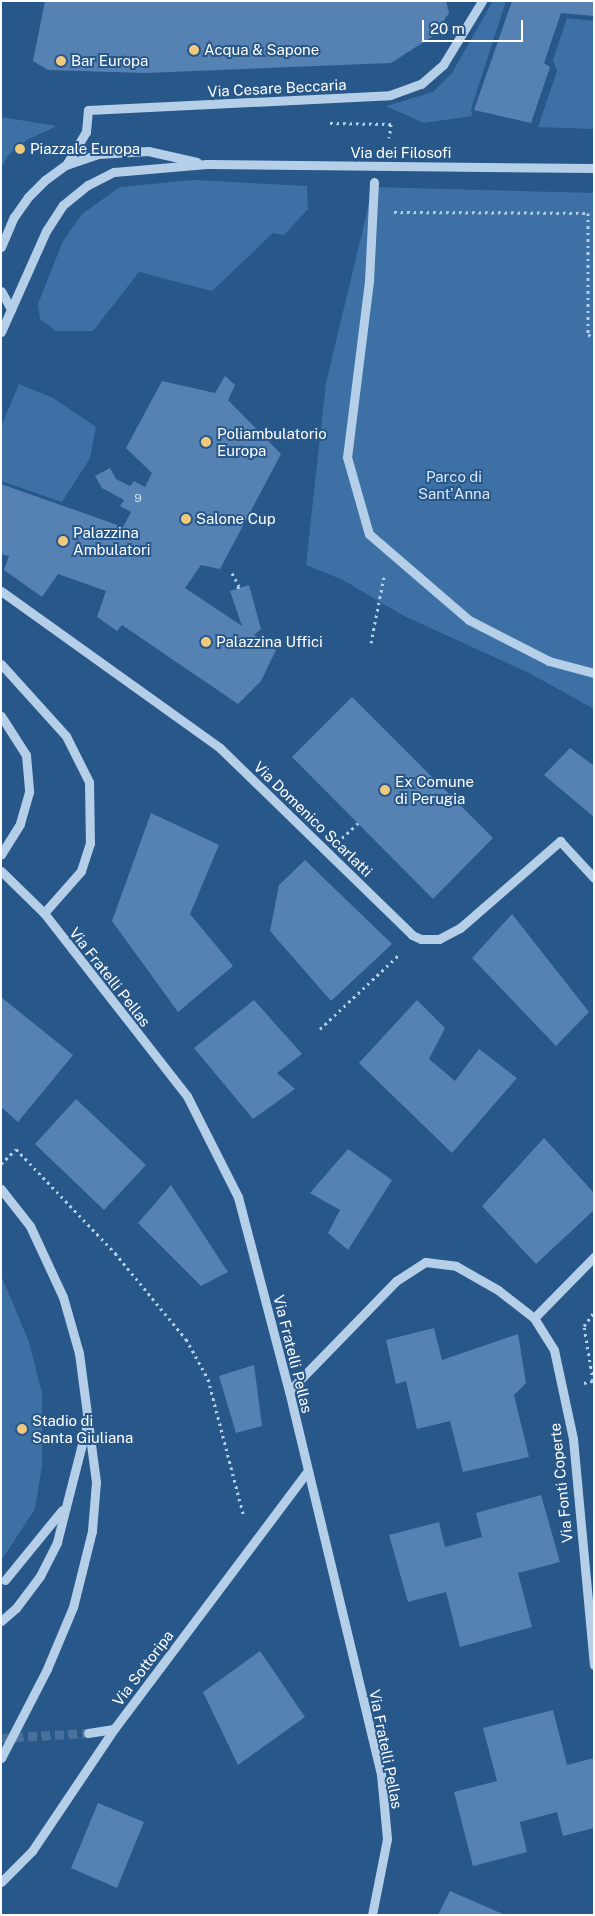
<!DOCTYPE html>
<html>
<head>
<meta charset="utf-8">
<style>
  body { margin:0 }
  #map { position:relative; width:595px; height:1916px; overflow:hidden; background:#285789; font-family:"Public Sans",sans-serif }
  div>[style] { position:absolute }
  .green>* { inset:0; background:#3d71a5 }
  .building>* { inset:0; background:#5582b2 }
  .minor-tunnel>* { height:9px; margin-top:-4.5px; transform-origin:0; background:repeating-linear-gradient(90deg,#48709b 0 9px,transparent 0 13.5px) }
  .path>* { height:3px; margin-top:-1.5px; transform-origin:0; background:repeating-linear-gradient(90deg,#b5cfe9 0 2.5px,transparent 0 6.5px) }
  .minor>* { height:9px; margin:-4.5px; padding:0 4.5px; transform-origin:4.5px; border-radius:4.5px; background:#b5cfe9 }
  .dots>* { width:14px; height:14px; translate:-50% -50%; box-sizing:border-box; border:2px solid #285789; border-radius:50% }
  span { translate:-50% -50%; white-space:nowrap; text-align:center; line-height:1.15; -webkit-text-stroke:4px #285789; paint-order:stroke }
  .number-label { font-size:12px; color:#d4e0ec }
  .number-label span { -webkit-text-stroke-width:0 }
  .poi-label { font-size:15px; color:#fff }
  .left { translate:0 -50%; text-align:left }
  .street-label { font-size:15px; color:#fff }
  .park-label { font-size:15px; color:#d9e8f7 }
  .frame { position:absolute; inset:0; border:2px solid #fff; pointer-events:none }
  .scale { position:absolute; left:422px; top:20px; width:101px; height:22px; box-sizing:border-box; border:2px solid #fff; border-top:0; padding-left:6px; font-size:15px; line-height:18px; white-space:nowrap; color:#fff; -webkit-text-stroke:4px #285789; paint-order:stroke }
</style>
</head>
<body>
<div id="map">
  <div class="green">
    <i style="clip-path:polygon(493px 1px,506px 1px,471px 109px,472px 116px,424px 123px,386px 106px,433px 92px,452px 73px)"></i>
    <i style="clip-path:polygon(567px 18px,594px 21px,594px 129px,538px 127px,557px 71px,553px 60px)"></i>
    <i style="clip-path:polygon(1px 117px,57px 126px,27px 140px,8px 155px,1px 169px)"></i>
    <i style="clip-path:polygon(193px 180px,307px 186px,308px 209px,284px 235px,273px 233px,212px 291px,139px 272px,93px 331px,56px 331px,40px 319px,38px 304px,63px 241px,82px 214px,120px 187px)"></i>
    <i style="clip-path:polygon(373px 187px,594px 193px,594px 709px,529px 673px,404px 616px,343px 580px,306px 565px,326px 383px)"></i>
    <i style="clip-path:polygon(19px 384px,53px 398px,96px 427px,90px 458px,62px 502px,1px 481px,1px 427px)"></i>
    <i style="clip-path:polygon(1px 1275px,29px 1342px,42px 1393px,42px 1466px,35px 1509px,1px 1561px)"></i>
  </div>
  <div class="building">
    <i style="clip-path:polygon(45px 1px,446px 1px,449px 13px,433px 36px,391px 63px,146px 73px,48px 70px,33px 61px)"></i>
    <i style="clip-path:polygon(512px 1px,594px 1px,594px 16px,561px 13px,544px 63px,550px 67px,531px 123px,474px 110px)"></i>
    <i style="clip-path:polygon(225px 376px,235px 385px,228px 400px,281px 454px,220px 569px,201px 565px,185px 588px,242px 626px,230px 591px,249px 585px,261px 629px,254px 635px,276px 650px,261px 681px,238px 704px,122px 625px,117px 631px,97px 617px,106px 591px,58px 574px,42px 597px,4px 570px,9px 556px,1px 554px,1px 484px,123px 527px,131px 512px,120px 506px,124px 500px,102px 488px,95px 476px,110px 468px,116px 479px,130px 486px,134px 481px,145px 487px,152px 473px,126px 448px,162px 381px,215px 393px)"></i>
    <i style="clip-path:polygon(352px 697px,493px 838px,433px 899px,292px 757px)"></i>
    <i style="clip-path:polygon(570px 748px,594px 766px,594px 817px,544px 775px)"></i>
    <i style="clip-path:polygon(151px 813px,219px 845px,190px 914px,233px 966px,178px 1012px,112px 921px)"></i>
    <i style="clip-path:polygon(305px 860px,392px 944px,331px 1001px,270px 931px,279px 885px)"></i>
    <i style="clip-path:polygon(512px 914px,589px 1012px,556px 1046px,472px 958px)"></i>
    <i style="clip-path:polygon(1px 997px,73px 1055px,18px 1122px,1px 1107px)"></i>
    <i style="clip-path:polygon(254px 1000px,302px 1054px,277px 1073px,295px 1089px,253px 1119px,194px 1048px)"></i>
    <i style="clip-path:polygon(417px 1000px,445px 1028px,429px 1059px,455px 1081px,479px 1049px,517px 1078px,452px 1153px,359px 1063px)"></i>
    <i style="clip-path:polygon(76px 1099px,146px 1165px,104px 1210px,35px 1144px)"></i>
    <i style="clip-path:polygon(544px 1138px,594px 1193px,594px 1210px,536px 1264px,482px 1206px)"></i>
    <i style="clip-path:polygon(348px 1149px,392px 1180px,348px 1250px,328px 1233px,340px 1210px,310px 1193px)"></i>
    <i style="clip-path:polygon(171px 1185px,228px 1272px,201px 1286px,138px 1223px)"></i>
    <i style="clip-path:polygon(434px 1328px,442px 1360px,518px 1334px,526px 1383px,514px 1395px,529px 1457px,463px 1472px,450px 1421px,417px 1429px,406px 1381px,396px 1384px,386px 1340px)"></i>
    <i style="clip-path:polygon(254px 1365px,262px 1426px,236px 1433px,219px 1376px)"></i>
    <i style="clip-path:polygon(541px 1495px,560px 1562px,518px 1573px,532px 1627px,460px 1647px,446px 1592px,408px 1602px,389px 1535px,439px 1522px,445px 1547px,482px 1537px,476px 1513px)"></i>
    <i style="clip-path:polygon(260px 1651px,305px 1717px,238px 1765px,203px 1692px)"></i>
    <i style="clip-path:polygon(553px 1710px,567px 1765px,594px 1758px,594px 1828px,563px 1836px,557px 1812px,520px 1822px,527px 1852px,473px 1866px,454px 1792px,497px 1781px,483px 1728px)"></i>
    <i style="clip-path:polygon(98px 1803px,144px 1822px,117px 1888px,71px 1868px)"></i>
    <i style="clip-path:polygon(450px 1891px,505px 1915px,438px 1915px)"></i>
  </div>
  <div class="minor-tunnel">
    <i style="left:1px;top:1738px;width:87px;rotate:-3.3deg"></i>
  </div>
  <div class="path">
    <i style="left:330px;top:123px;width:61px;rotate:0.9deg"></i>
    <i style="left:391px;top:124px;width:14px;rotate:98deg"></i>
    <i style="left:394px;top:212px;width:194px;rotate:0.3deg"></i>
    <i style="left:588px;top:213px;width:122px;rotate:90deg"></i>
    <i style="left:588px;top:335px;width:6px;rotate:9deg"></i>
    <i style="left:232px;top:573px;width:15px;rotate:62deg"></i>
    <i style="left:239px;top:586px;width:4px;rotate:124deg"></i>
    <i style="left:371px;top:643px;width:67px;rotate:-78.9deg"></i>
    <i style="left:342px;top:838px;width:22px;rotate:-43deg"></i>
    <i style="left:320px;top:1029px;width:110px;rotate:-43.2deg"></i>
    <i style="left:1px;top:1164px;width:21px;rotate:-45deg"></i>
    <i style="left:16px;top:1149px;width:144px;rotate:46.4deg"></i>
    <i style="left:115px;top:1253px;width:112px;rotate:50.5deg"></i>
    <i style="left:186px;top:1339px;width:46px;rotate:61.2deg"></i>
    <i style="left:208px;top:1379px;width:143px;rotate:75.4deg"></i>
    <i style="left:584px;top:1383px;width:9px;rotate:-13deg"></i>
    <i style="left:593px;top:1381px;width:56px;rotate:-99.3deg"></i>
    <i style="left:584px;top:1326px;width:17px;rotate:-54deg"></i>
  </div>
  <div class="minor">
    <i style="left:66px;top:165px;width:39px;rotate:-59deg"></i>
    <i style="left:86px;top:132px;width:22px;rotate:-85deg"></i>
    <i style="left:88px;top:110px;width:302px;rotate:-2.8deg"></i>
    <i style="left:390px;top:95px;width:33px;rotate:-20deg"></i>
    <i style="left:421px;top:84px;width:29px;rotate:-41deg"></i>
    <i style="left:443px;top:65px;width:75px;rotate:-58.6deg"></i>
    <i style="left:374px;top:182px;width:99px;rotate:92.9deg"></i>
    <i style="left:369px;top:281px;width:177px;rotate:97.1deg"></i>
    <i style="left:347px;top:457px;width:80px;rotate:74.1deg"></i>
    <i style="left:369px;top:534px;width:132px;rotate:40.7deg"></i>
    <i style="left:469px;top:620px;width:90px;rotate:27.1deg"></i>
    <i style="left:549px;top:661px;width:47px;rotate:14.9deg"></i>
    <i style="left:1px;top:247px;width:33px;rotate:-67deg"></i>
    <i style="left:14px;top:217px;width:24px;rotate:-55deg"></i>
    <i style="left:28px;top:197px;width:24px;rotate:-45deg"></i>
    <i style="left:45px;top:180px;width:26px;rotate:-36deg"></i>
    <i style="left:66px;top:165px;width:34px;rotate:-19deg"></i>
    <i style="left:98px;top:154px;width:50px;rotate:-3.4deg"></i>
    <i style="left:148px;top:151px;width:50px;rotate:12.7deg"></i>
    <i style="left:1px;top:291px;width:21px;rotate:61deg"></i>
    <i style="left:1px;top:332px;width:111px;rotate:-66deg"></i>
    <i style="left:46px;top:231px;width:31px;rotate:-57deg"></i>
    <i style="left:63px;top:205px;width:32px;rotate:-39deg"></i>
    <i style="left:88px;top:185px;width:29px;rotate:-27deg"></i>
    <i style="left:114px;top:172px;width:93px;rotate:-4.9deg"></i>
    <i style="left:207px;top:164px;width:387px;rotate:0.6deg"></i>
    <i style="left:1px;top:591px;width:269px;rotate:35.6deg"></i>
    <i style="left:220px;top:748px;width:268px;rotate:44.2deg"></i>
    <i style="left:412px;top:935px;width:10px;rotate:24deg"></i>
    <i style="left:421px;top:939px;width:18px"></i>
    <i style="left:439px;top:939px;width:24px;rotate:-28deg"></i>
    <i style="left:460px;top:928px;width:133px;rotate:-41deg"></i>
    <i style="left:560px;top:841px;width:50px;rotate:47.4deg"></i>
    <i style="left:1px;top:664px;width:97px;rotate:47.9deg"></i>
    <i style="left:66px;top:736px;width:51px;rotate:63.4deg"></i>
    <i style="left:89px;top:782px;width:61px;rotate:89.1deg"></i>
    <i style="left:90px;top:843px;width:29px;rotate:108deg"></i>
    <i style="left:81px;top:871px;width:56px;rotate:131.4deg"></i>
    <i style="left:1px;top:716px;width:46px;rotate:57.3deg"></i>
    <i style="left:26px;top:755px;width:37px;rotate:85deg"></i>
    <i style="left:29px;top:792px;width:33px;rotate:106deg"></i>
    <i style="left:20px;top:824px;width:36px;rotate:122deg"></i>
    <i style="left:1px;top:871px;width:60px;rotate:44.3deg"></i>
    <i style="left:44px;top:913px;width:232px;rotate:52deg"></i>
    <i style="left:187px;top:1096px;width:113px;rotate:63.2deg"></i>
    <i style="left:238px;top:1197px;width:201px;rotate:75.3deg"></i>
    <i style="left:289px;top:1391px;width:394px;rotate:76.5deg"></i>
    <i style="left:381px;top:1774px;width:65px;rotate:84.7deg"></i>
    <i style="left:387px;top:1839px;width:77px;rotate:101.2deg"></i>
    <i style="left:1px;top:1189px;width:47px;rotate:51.9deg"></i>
    <i style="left:30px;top:1226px;width:78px;rotate:65.1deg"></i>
    <i style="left:63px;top:1297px;width:58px;rotate:74.1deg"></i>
    <i style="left:79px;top:1353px;width:130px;rotate:82.5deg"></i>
    <i style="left:96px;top:1482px;width:49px;rotate:94.7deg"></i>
    <i style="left:92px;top:1531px;width:78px;rotate:104deg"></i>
    <i style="left:73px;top:1607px;width:67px;rotate:112.8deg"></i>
    <i style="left:47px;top:1669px;width:100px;rotate:117.3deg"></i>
    <i style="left:534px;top:1318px;width:86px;rotate:-45.5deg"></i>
    <i style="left:289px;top:1391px;width:153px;rotate:-45.8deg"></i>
    <i style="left:396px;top:1281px;width:35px;rotate:-33deg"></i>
    <i style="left:425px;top:1262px;width:31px;rotate:7deg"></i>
    <i style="left:456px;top:1266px;width:48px;rotate:29.7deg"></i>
    <i style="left:498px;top:1290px;width:46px;rotate:37.9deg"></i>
    <i style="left:534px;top:1318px;width:38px;rotate:58deg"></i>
    <i style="left:554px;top:1350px;width:91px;rotate:77.9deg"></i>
    <i style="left:573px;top:1439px;width:227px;rotate:84.7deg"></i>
    <i style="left:5px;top:1580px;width:90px;rotate:-50.8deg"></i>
    <i style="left:1px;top:1621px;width:20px;rotate:-41deg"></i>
    <i style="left:16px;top:1608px;width:40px;rotate:-53deg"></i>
    <i style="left:40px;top:1576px;width:38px;rotate:-63deg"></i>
    <i style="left:57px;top:1542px;width:122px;rotate:-75.7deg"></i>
    <i style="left:88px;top:1733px;width:26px;rotate:-9deg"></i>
    <i style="left:1px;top:1882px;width:44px;rotate:-45deg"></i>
    <i style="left:32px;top:1851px;width:147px;rotate:-56.1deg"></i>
    <i style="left:114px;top:1729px;width:321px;rotate:-53.1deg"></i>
  </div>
  <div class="dots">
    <i style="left:194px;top:50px;background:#f0c97c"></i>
    <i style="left:61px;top:61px;background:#f0c97c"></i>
    <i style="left:20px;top:149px;background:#f0c97c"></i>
    <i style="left:206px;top:442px;background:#f0c97c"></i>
    <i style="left:186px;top:519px;background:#f0c97c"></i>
    <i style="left:63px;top:541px;background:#f0c97c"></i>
    <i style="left:206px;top:642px;background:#f0c97c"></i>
    <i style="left:385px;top:790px;background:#f0c97c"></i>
    <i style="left:22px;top:1429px;background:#f0c97c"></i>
  </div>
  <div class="number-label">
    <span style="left:138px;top:499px">9</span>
  </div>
  <div class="poi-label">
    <span class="left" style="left:204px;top:50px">Acqua &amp; Sapone</span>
    <span class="left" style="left:71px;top:61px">Bar Europa</span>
    <span class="left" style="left:30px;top:149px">Piazzale Europa</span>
    <span class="left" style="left:217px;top:442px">Poliambulatorio<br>Europa</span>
    <span class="left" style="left:196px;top:519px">Salone Cup</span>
    <span class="left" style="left:73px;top:541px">Palazzina<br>Ambulatori</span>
    <span class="left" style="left:216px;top:642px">Palazzina Uffici</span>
    <span class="left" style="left:395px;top:790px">Ex Comune<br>di Perugia</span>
    <span class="left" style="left:32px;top:1429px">Stadio di<br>Santa Giuliana</span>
  </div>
  <div class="street-label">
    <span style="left:277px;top:88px;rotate:-3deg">Via Cesare Beccaria</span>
    <span style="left:401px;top:153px">Via dei Filosofi</span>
    <span style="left:313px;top:819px;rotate:44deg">Via Domenico Scarlatti</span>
    <span style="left:110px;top:977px;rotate:52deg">Via Fratelli Pellas</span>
    <span style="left:293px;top:1354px;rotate:76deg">Via Fratelli Pellas</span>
    <span style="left:561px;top:1483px;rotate:-96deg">Via Fonti Coperte</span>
    <span style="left:143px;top:1668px;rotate:-53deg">Via Sottoripa</span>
    <span style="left:386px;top:1749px;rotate:79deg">Via Fratelli Pellas</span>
  </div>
  <div class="park-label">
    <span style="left:454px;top:485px">Parco di<br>Sant'Anna</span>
  </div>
  <div class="frame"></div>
  <div class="scale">20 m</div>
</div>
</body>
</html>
